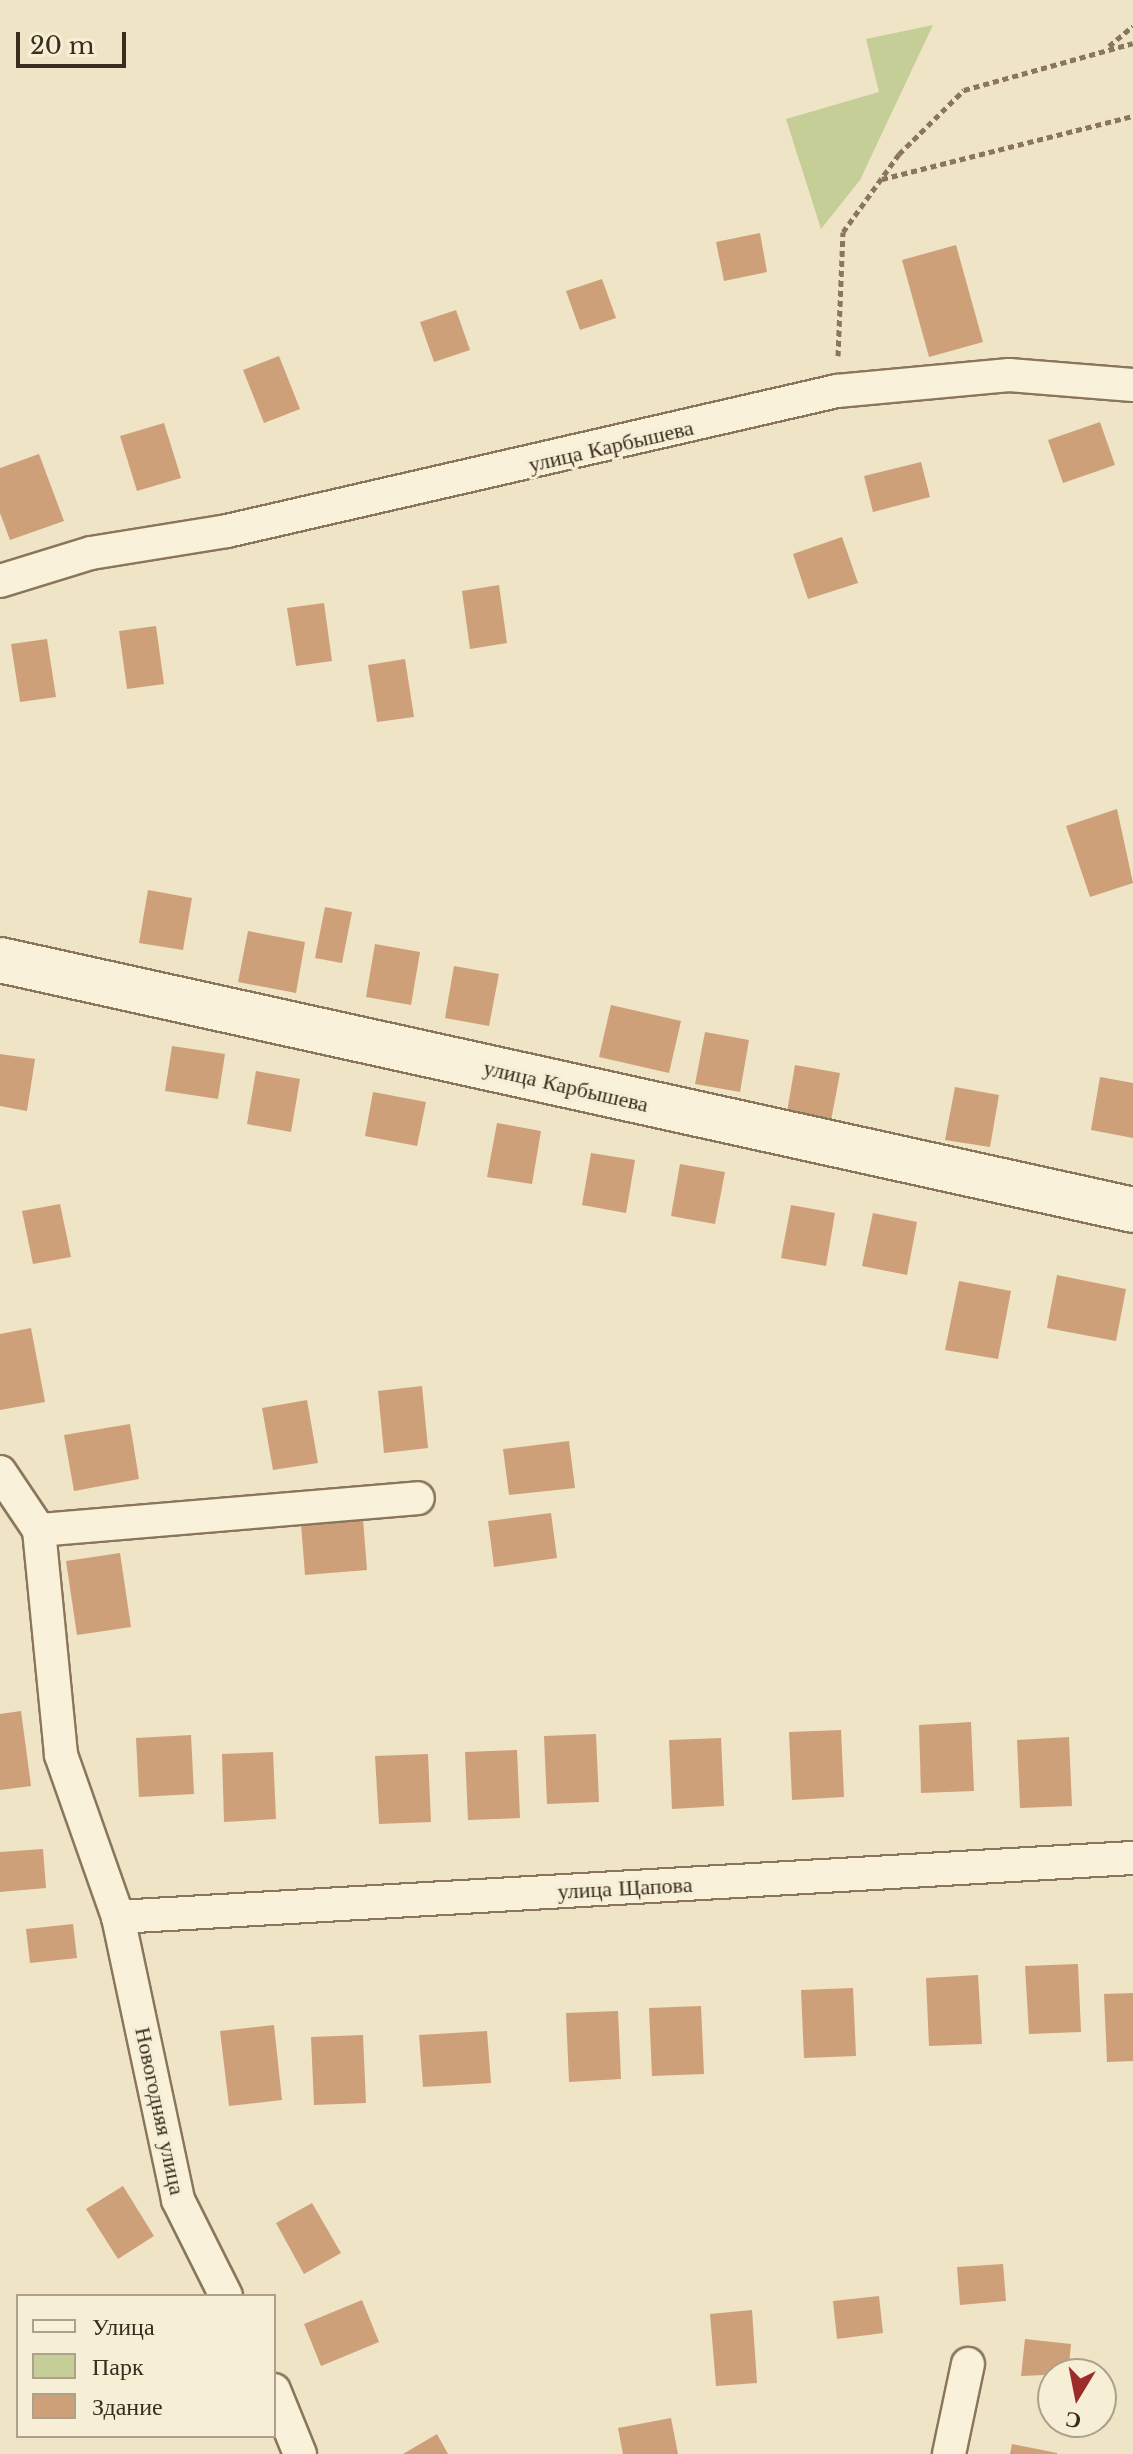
<!DOCTYPE html>
<html>
<head>
<meta charset="utf-8">
<style>
  body { margin:0 }
  #map { position:relative; width:1133px; height:2454px; overflow:hidden; background:#efe4c5; font-family:"Libre Baskerville",serif }
  div>[style] { position:absolute }
  .green>* { inset:0; background:#c6ce98 }
  .building>* { inset:0; background:#cea07a }
  .path>* { height:5px; margin-top:-2.5px; transform-origin:0; background:repeating-linear-gradient(90deg,#8a765b 0 6px,transparent 0 10px) }
  .roads { filter:drop-shadow(2px 0 #8a765b) drop-shadow(-2px 0 #8a765b) drop-shadow(0 2px #8a765b) drop-shadow(0 -2px #8a765b) }
  .street>* { height:32px; margin:-16px; padding:0 16px; transform-origin:16px; border-radius:16px; background:#f9f1d9 }
  .secondary>* { height:44px; margin:-22px; padding:0 22px; transform-origin:22px; border-radius:22px; background:#f9f1d9 }
  span { translate:-50% -50%; white-space:nowrap; text-align:center; line-height:1.15; -webkit-text-stroke:6px #f6eed5; paint-order:stroke }
  .street-label { font-size:22px; color:#3a2d1f }
  .legend { position:absolute; left:16px; top:2294px; width:260px; height:144px; box-sizing:border-box; background:#f6eed5; border:2px solid #aba18c; margin:0; padding:10px 14px; list-style:none; font-size:24px; color:#3a2d1f }
  .legend li { display:flex; align-items:center; gap:16px; height:40px }
  .legend b { width:40px; border:2px solid #aba18c }
  .north { position:absolute; left:1037px; top:2358px; width:80px; height:80px; box-sizing:border-box; background:#f6eed5; border:2px solid #aba18c; border-radius:50%; rotate:190deg; font-size:22px; font-weight:700; line-height:32px; text-align:center; color:#3a2d1f }
  .north::after { content:''; display:block; margin:auto; width:28px; height:36px; background:#9b2c29; clip-path:polygon(50% 0,100% 100%,50% 72%,0 100%) }
  .scale { position:absolute; left:16px; top:32px; width:110px; height:36px; box-sizing:border-box; border:4px solid #3a2d1f; border-top:0; padding-left:10px; font-size:24px; line-height:28px; white-space:nowrap; color:#3a2d1f; -webkit-text-stroke:6px #f6eed5; paint-order:stroke }
</style>
</head>
<body>
<div id="map">
  <div class="green">
    <i style="clip-path:polygon(933px 25px,860px 180px,821px 229px,786px 119px,879px 92px,866px 39px)"></i>
  </div>
  <div class="building">
    <i style="clip-path:polygon(760px 233px,767px 272px,724px 281px,716px 242px)"></i>
    <i style="clip-path:polygon(956px 245px,983px 342px,929px 357px,902px 260px)"></i>
    <i style="clip-path:polygon(602px 279px,616px 318px,580px 330px,566px 291px)"></i>
    <i style="clip-path:polygon(456px 310px,470px 350px,434px 362px,420px 322px)"></i>
    <i style="clip-path:polygon(279px 356px,300px 409px,264px 423px,243px 370px)"></i>
    <i style="clip-path:polygon(1100px 422px,1115px 465px,1063px 483px,1048px 440px)"></i>
    <i style="clip-path:polygon(164px 423px,181px 478px,137px 491px,120px 436px)"></i>
    <i style="clip-path:polygon(39px 454px,64px 521px,10px 540px,0 513px,0 468px)"></i>
    <i style="clip-path:polygon(921px 462px,930px 497px,873px 512px,864px 476px)"></i>
    <i style="clip-path:polygon(842px 537px,858px 583px,808px 599px,793px 554px)"></i>
    <i style="clip-path:polygon(499px 585px,507px 643px,470px 649px,462px 591px)"></i>
    <i style="clip-path:polygon(324px 603px,332px 661px,296px 666px,287px 608px)"></i>
    <i style="clip-path:polygon(156px 626px,164px 684px,127px 689px,119px 631px)"></i>
    <i style="clip-path:polygon(47px 639px,56px 697px,20px 702px,11px 644px)"></i>
    <i style="clip-path:polygon(405px 659px,414px 717px,377px 722px,368px 665px)"></i>
    <i style="clip-path:polygon(1117px 809px,1133px 883px,1090px 897px,1066px 826px)"></i>
    <i style="clip-path:polygon(148px 890px,192px 898px,183px 950px,139px 943px)"></i>
    <i style="clip-path:polygon(325px 907px,352px 912px,342px 963px,315px 958px)"></i>
    <i style="clip-path:polygon(248px 931px,305px 942px,296px 993px,238px 982px)"></i>
    <i style="clip-path:polygon(375px 944px,420px 952px,411px 1005px,366px 997px)"></i>
    <i style="clip-path:polygon(454px 966px,499px 974px,489px 1026px,445px 1018px)"></i>
    <i style="clip-path:polygon(611px 1005px,681px 1021px,669px 1073px,599px 1057px)"></i>
    <i style="clip-path:polygon(705px 1032px,749px 1040px,740px 1092px,695px 1084px)"></i>
    <i style="clip-path:polygon(172px 1046px,225px 1054px,218px 1099px,165px 1091px)"></i>
    <i style="clip-path:polygon(0 1054px,35px 1059px,27px 1111px,0 1106px)"></i>
    <i style="clip-path:polygon(795px 1065px,840px 1073px,830px 1126px,786px 1118px)"></i>
    <i style="clip-path:polygon(256px 1071px,300px 1079px,291px 1132px,247px 1124px)"></i>
    <i style="clip-path:polygon(1100px 1077px,1133px 1083px,1133px 1138px,1091px 1130px)"></i>
    <i style="clip-path:polygon(955px 1087px,999px 1095px,990px 1147px,945px 1140px)"></i>
    <i style="clip-path:polygon(373px 1092px,426px 1102px,417px 1146px,365px 1136px)"></i>
    <i style="clip-path:polygon(497px 1123px,541px 1131px,532px 1184px,487px 1177px)"></i>
    <i style="clip-path:polygon(591px 1153px,635px 1160px,626px 1213px,582px 1205px)"></i>
    <i style="clip-path:polygon(680px 1164px,725px 1172px,715px 1224px,671px 1216px)"></i>
    <i style="clip-path:polygon(60px 1204px,71px 1257px,33px 1264px,22px 1211px)"></i>
    <i style="clip-path:polygon(791px 1205px,835px 1213px,826px 1266px,781px 1258px)"></i>
    <i style="clip-path:polygon(873px 1213px,917px 1222px,907px 1275px,862px 1266px)"></i>
    <i style="clip-path:polygon(1057px 1275px,1126px 1289px,1116px 1341px,1047px 1328px)"></i>
    <i style="clip-path:polygon(959px 1281px,1011px 1291px,998px 1359px,945px 1350px)"></i>
    <i style="clip-path:polygon(31px 1328px,45px 1402px,0 1410px,0 1334px)"></i>
    <i style="clip-path:polygon(422px 1386px,428px 1448px,384px 1453px,378px 1391px)"></i>
    <i style="clip-path:polygon(307px 1400px,318px 1463px,273px 1470px,262px 1408px)"></i>
    <i style="clip-path:polygon(130px 1424px,139px 1479px,74px 1491px,64px 1435px)"></i>
    <i style="clip-path:polygon(569px 1441px,575px 1488px,509px 1495px,503px 1449px)"></i>
    <i style="clip-path:polygon(551px 1513px,557px 1558px,494px 1567px,488px 1521px)"></i>
    <i style="clip-path:polygon(363px 1519px,367px 1570px,305px 1575px,301px 1524px)"></i>
    <i style="clip-path:polygon(120px 1553px,131px 1627px,77px 1635px,66px 1561px)"></i>
    <i style="clip-path:polygon(21px 1711px,31px 1786px,0 1790px,0 1714px)"></i>
    <i style="clip-path:polygon(971px 1722px,974px 1791px,921px 1793px,919px 1725px)"></i>
    <i style="clip-path:polygon(841px 1730px,844px 1797px,792px 1800px,789px 1732px)"></i>
    <i style="clip-path:polygon(596px 1734px,599px 1802px,547px 1804px,544px 1736px)"></i>
    <i style="clip-path:polygon(191px 1735px,194px 1794px,139px 1797px,136px 1738px)"></i>
    <i style="clip-path:polygon(1069px 1737px,1072px 1806px,1020px 1808px,1017px 1740px)"></i>
    <i style="clip-path:polygon(721px 1738px,724px 1806px,672px 1809px,669px 1740px)"></i>
    <i style="clip-path:polygon(517px 1750px,520px 1818px,468px 1820px,465px 1752px)"></i>
    <i style="clip-path:polygon(273px 1752px,276px 1819px,224px 1822px,222px 1754px)"></i>
    <i style="clip-path:polygon(428px 1754px,431px 1822px,379px 1824px,375px 1756px)"></i>
    <i style="clip-path:polygon(43px 1849px,46px 1888px,0 1892px,0 1852px)"></i>
    <i style="clip-path:polygon(73px 1924px,77px 1958px,30px 1963px,26px 1929px)"></i>
    <i style="clip-path:polygon(1078px 1964px,1081px 2032px,1029px 2034px,1025px 1966px)"></i>
    <i style="clip-path:polygon(978px 1975px,982px 2044px,929px 2046px,926px 1978px)"></i>
    <i style="clip-path:polygon(853px 1988px,856px 2056px,804px 2058px,801px 1990px)"></i>
    <i style="clip-path:polygon(1133px 1993px,1133px 2061px,1107px 2062px,1104px 1994px)"></i>
    <i style="clip-path:polygon(701px 2006px,704px 2074px,652px 2076px,649px 2008px)"></i>
    <i style="clip-path:polygon(618px 2011px,621px 2079px,569px 2082px,566px 2013px)"></i>
    <i style="clip-path:polygon(274px 2025px,282px 2100px,229px 2106px,220px 2031px)"></i>
    <i style="clip-path:polygon(487px 2031px,491px 2083px,423px 2087px,419px 2035px)"></i>
    <i style="clip-path:polygon(363px 2035px,366px 2103px,314px 2105px,311px 2037px)"></i>
    <i style="clip-path:polygon(123px 2186px,154px 2236px,118px 2259px,86px 2209px)"></i>
    <i style="clip-path:polygon(312px 2203px,341px 2253px,304px 2274px,276px 2223px)"></i>
    <i style="clip-path:polygon(1003px 2264px,1006px 2301px,960px 2305px,957px 2267px)"></i>
    <i style="clip-path:polygon(879px 2296px,883px 2333px,837px 2339px,833px 2301px)"></i>
    <i style="clip-path:polygon(362px 2300px,379px 2342px,321px 2366px,304px 2324px)"></i>
    <i style="clip-path:polygon(752px 2310px,757px 2383px,716px 2386px,710px 2314px)"></i>
    <i style="clip-path:polygon(1025px 2339px,1071px 2344px,1068px 2374px,1021px 2376px)"></i>
    <i style="clip-path:polygon(671px 2418px,678px 2454px,623px 2454px,618px 2428px)"></i>
    <i style="clip-path:polygon(437px 2434px,448px 2454px,403px 2454px)"></i>
    <i style="clip-path:polygon(1012px 2444px,1057px 2453px,1057px 2454px,1010px 2454px)"></i>
  </div>
  <div class="path">
    <i style="left:1109px;top:46px;width:31px;rotate:-40deg"></i>
    <i style="left:882px;top:179px;width:259px;rotate:-14.1deg"></i>
    <i style="left:838px;top:356px;width:124px;rotate:-87.7deg"></i>
    <i style="left:843px;top:232px;width:96px;rotate:-54.3deg"></i>
    <i style="left:899px;top:154px;width:91px;rotate:-44.6deg"></i>
    <i style="left:964px;top:90px;width:175px;rotate:-15.5deg"></i>
  </div>
  <div class="roads">
    <div class="street">
      <i style="left:0;top:581px;width:95px;rotate:-17.1deg"></i>
      <i style="left:91px;top:553px;width:138px;rotate:-9.2deg"></i>
      <i style="left:227px;top:531px;width:626px;rotate:-12.93deg"></i>
      <i style="left:837px;top:391px;width:173px;rotate:-5.3deg"></i>
      <i style="left:1009px;top:375px;width:124px;rotate:4.6deg"></i>
      <i style="left:0;top:1472px;width:70px;rotate:56.1deg"></i>
      <i style="left:39px;top:1530px;width:226px;rotate:84.4deg"></i>
      <i style="left:61px;top:1755px;width:172px;rotate:70.6deg"></i>
      <i style="left:118px;top:1917px;width:289px;rotate:78deg"></i>
      <i style="left:178px;top:2200px;width:107px;rotate:63.4deg"></i>
      <i style="left:39px;top:1530px;width:380px;rotate:-4.8deg"></i>
      <i style="left:118px;top:1917px;width:1017px;rotate:-3.33deg"></i>
      <i style="left:274px;top:2390px;width:69px;rotate:67.9deg"></i>
      <i style="left:949px;top:2454px;width:92px;rotate:-78.1deg"></i>
    </div>
    <div class="secondary">
      <i style="left:0;top:960px;width:1160px;rotate:12.44deg"></i>
    </div>
  </div>
  <div class="street-label">
    <span style="left:611px;top:446px;rotate:-13deg">улица Карбышева</span>
    <span style="left:566px;top:1086px;rotate:13deg">улица Карбышева</span>
    <span style="left:625px;top:1888px;rotate:-3deg">улица Щапова</span>
    <span style="left:160px;top:2111px;rotate:78deg">Новогодняя улица</span>
  </div>
  <ul class="legend">
  <li><b style="height:10px;background:#f9f1d9"></b>Улица</li>
  <li><b style="height:22px;background:#c6ce98"></b>Парк</li>
  <li><b style="height:22px;background:#cea07a"></b>Здание</li>
  </ul>
  <div class="north">С</div>
  <div class="scale">20 m</div>
</div>
</body>
</html>
